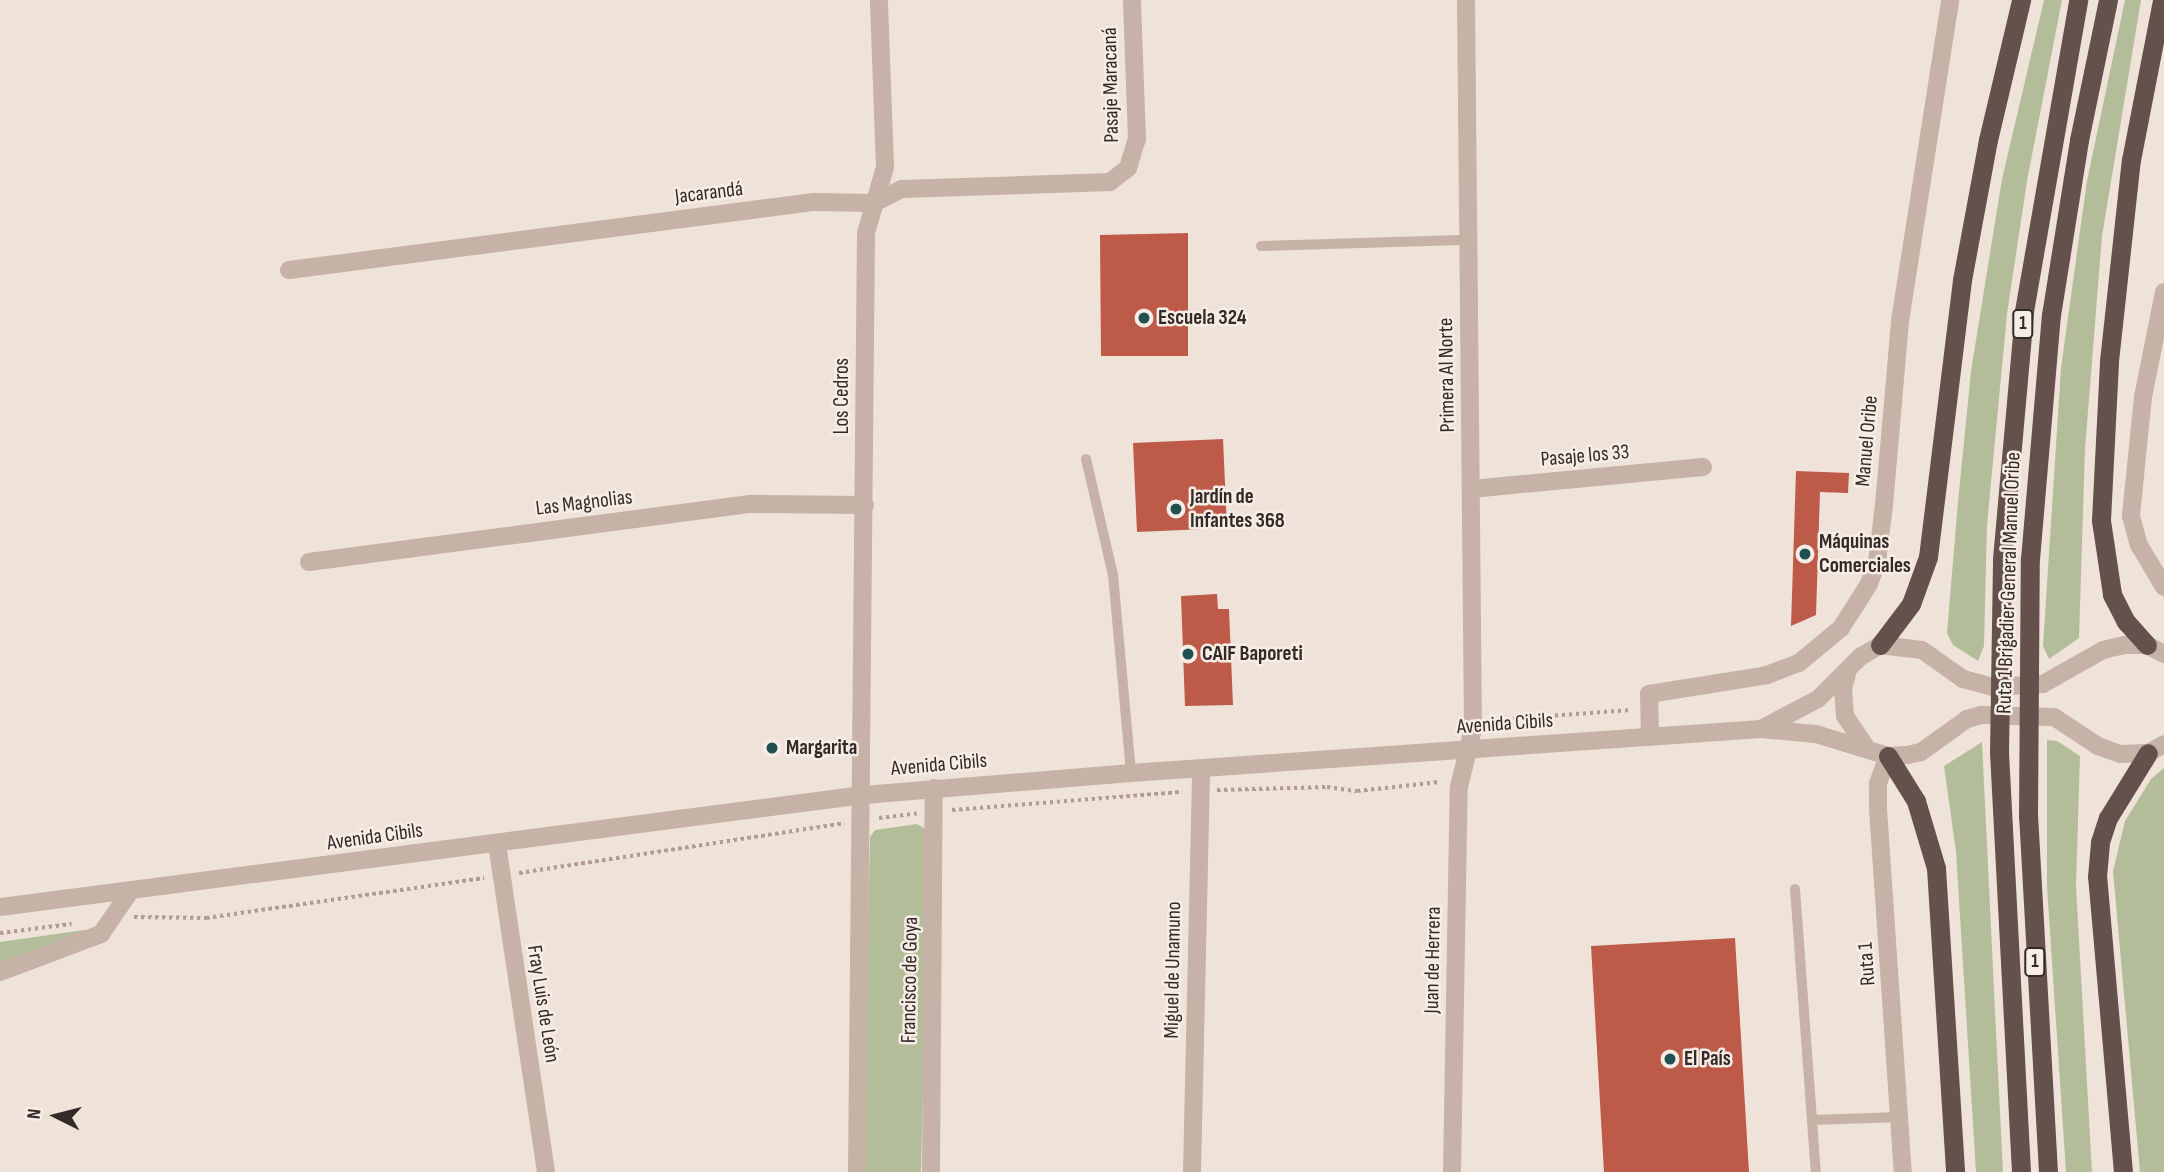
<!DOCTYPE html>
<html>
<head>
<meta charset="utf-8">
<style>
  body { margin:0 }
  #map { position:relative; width:2164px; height:1172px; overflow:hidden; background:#efe3d9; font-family:"Sofia Sans Condensed",sans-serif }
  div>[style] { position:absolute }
  .green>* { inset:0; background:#b4bd9a }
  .building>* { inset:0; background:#be5a48 }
  .path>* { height:3.5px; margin-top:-1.75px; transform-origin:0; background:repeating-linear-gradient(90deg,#b29c90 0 3.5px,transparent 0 7px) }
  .service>* { height:10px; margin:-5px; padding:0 5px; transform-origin:5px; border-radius:5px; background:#c6b2a6 }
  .minor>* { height:18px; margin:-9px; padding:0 9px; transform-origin:9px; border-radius:9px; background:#c6b2a6 }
  .tertiary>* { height:18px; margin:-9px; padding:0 9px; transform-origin:9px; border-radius:9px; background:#c6b2a6 }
  .trunk>* { height:19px; margin:-9.5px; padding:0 9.5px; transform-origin:9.5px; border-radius:9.5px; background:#64514b }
  .dots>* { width:19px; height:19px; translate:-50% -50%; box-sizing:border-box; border:4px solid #f7ede5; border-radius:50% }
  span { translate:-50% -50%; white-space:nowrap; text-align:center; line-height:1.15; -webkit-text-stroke:5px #f7ede5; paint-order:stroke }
  .shield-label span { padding:2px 5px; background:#f7ede5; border:2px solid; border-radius:5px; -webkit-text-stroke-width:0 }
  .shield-label { font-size:19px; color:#332926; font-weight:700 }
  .street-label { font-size:21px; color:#332926 }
  .poi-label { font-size:21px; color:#332926; font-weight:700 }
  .left { translate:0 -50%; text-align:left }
  .north { position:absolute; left:21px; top:1081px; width:70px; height:70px; -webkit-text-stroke:5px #f7ede5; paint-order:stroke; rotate:276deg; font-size:19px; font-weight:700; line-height:28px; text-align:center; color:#332926 }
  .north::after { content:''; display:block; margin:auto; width:24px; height:32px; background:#332926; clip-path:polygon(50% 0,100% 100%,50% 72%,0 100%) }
</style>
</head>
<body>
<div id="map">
  <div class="green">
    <i style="clip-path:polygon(2044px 0,2062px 0,2027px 181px,2007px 314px,1987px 525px,1984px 646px,1978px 661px,1953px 645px,1947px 633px,1958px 502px,1971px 371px,2002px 179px)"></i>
    <i style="clip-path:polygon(2125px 0,2141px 0,2102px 236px,2085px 449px,2079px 638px,2049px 659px,2043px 646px,2061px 368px,2087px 181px)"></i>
    <i style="clip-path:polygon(2047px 740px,2057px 741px,2080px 756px,2076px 886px,2092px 1172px,2066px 1172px,2047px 887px)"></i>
    <i style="clip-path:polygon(1982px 742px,1999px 1092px,2003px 1172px,1976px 1172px,1956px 852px,1944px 766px)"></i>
    <i style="clip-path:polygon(2164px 768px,2164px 1172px,2140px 1172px,2113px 871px,2125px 821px,2151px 779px)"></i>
    <i style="clip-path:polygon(917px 824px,929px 831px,921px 1172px,862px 1172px,870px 837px,875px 830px)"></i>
    <i style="clip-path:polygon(84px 930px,88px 931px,0 964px,0 942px)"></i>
  </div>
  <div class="building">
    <i style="clip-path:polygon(1188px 233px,1188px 356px,1101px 356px,1100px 235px)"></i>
    <i style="clip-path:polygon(1223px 439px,1227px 528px,1137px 532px,1133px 443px)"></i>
    <i style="clip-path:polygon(1796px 471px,1849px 473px,1848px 493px,1820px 492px,1816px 615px,1791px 626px)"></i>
    <i style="clip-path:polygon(1217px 594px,1218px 609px,1229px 609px,1233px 705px,1185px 706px,1181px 596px)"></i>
    <i style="clip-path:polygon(1735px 938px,1749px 1172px,1604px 1172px,1591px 946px)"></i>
  </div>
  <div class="path">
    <i style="left:1492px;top:720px;width:139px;rotate:-4.1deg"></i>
    <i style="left:1217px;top:790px;width:110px;rotate:-1.6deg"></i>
    <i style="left:1327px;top:787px;width:30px;rotate:8deg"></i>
    <i style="left:1357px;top:791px;width:83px;rotate:-6.2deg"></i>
    <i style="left:952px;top:810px;width:231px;rotate:-4.5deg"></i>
    <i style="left:879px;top:818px;width:38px;rotate:-7deg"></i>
    <i style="left:519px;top:873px;width:329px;rotate:-8.7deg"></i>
    <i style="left:134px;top:917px;width:72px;rotate:0.8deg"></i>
    <i style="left:206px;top:918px;width:281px;rotate:-8.2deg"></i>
    <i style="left:0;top:933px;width:72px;rotate:-7.2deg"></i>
  </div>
  <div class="service">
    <i style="left:1261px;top:246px;width:208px;rotate:-1.7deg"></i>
    <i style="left:1086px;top:459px;width:119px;rotate:76.9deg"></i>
    <i style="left:1113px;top:575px;width:199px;rotate:84.8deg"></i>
    <i style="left:1795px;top:889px;width:284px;rotate:85.8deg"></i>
    <i style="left:1813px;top:1120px;width:86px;rotate:-2deg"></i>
  </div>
  <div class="minor">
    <i style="left:289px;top:270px;width:528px;rotate:-7.39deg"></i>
    <i style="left:813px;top:202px;width:61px;rotate:0.9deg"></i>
    <i style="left:874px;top:203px;width:31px;rotate:-27deg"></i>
    <i style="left:902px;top:189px;width:208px;rotate:-1.9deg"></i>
    <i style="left:1110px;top:182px;width:23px;rotate:-38deg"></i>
    <i style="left:1128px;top:168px;width:30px;rotate:-73deg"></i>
    <i style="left:1137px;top:139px;width:139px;rotate:-92.1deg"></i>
    <i style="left:2164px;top:292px;width:107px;rotate:101.3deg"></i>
    <i style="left:2143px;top:397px;width:120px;rotate:95.8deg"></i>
    <i style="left:2131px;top:516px;width:30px;rotate:75deg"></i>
    <i style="left:2139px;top:545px;width:49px;rotate:59.2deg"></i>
    <i style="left:1471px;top:489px;width:233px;rotate:-5.4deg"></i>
    <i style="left:309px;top:562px;width:447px;rotate:-7.5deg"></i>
    <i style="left:752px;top:504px;width:113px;rotate:0.5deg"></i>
    <i style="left:1650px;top:737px;width:43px;rotate:-91.3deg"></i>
    <i style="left:1649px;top:694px;width:120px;rotate:-9.1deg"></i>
    <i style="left:1767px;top:675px;width:34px;rotate:-21deg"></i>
    <i style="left:1799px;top:663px;width:55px;rotate:-39.8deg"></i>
    <i style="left:1841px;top:628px;width:52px;rotate:-57.5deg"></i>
    <i style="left:1869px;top:584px;width:23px;rotate:-70deg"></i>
    <i style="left:1877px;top:562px;width:57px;rotate:-83deg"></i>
    <i style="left:1884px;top:505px;width:185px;rotate:-85deg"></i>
    <i style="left:1900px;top:321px;width:325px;rotate:-81.1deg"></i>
    <i style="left:1888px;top:756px;width:30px;rotate:110deg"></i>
    <i style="left:1878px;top:784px;width:25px;rotate:90deg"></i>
    <i style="left:1878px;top:809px;width:364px;rotate:86.1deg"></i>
    <i style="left:497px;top:844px;width:332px;rotate:81.5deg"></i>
    <i style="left:0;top:972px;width:108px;rotate:-20.6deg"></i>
    <i style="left:101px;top:934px;width:53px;rotate:-55.7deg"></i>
    <i style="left:857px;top:1172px;width:939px;rotate:-89.45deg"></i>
    <i style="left:866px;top:233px;width:69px;rotate:-73.9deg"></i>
    <i style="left:885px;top:167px;width:167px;rotate:-92.1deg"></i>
    <i style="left:931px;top:1172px;width:384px;rotate:-89.6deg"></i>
    <i style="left:1192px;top:1172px;width:403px;rotate:-88.7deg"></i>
    <i style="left:1452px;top:1172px;width:385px;rotate:-89deg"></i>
    <i style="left:1459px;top:787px;width:60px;rotate:-76.4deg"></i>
    <i style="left:1473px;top:729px;width:729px;rotate:-90.55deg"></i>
  </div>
  <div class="tertiary">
    <i style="left:1847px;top:674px;width:15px;rotate:106deg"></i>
    <i style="left:1843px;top:688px;width:28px;rotate:86deg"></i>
    <i style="left:1845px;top:716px;width:36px;rotate:56deg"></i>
    <i style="left:1761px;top:729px;width:64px;rotate:-27.8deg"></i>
    <i style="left:1818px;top:699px;width:59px;rotate:-45deg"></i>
    <i style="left:1860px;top:657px;width:23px;rotate:-31deg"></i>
    <i style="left:1880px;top:645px;width:42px;rotate:6.8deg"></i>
    <i style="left:1922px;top:650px;width:50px;rotate:35.3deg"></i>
    <i style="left:1963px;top:679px;width:31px;rotate:15deg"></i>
    <i style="left:1993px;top:687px;width:50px;rotate:-3.4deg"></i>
    <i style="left:2043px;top:684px;width:69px;rotate:-29.5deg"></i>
    <i style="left:2103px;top:650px;width:22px;rotate:-13deg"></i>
    <i style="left:2124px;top:645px;width:23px"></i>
    <i style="left:2147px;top:645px;width:19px;rotate:28deg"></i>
    <i style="left:0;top:907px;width:871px;rotate:-7.39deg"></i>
    <i style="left:864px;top:795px;width:268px;rotate:-4.7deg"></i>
    <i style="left:1131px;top:773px;width:632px;rotate:-4deg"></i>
    <i style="left:1761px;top:729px;width:55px;rotate:5.2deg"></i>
    <i style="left:1816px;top:734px;width:75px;rotate:17deg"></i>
    <i style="left:1888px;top:756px;width:19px;rotate:-3deg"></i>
    <i style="left:1907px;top:755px;width:14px;rotate:-12deg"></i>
    <i style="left:1921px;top:752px;width:57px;rotate:-35.7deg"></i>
    <i style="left:1967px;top:719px;width:15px;rotate:-16deg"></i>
    <i style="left:1981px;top:715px;width:73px;rotate:1.6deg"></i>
    <i style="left:2054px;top:717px;width:53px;rotate:33.4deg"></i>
    <i style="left:2098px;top:746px;width:23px;rotate:20deg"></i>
    <i style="left:2120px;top:754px;width:28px;rotate:-2deg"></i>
    <i style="left:2148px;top:753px;width:18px;rotate:-29deg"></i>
  </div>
  <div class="trunk">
    <i style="left:1880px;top:645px;width:51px;rotate:-52.9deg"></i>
    <i style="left:1911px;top:604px;width:50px;rotate:-70.1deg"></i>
    <i style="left:1928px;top:557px;width:279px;rotate:-83deg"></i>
    <i style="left:1962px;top:280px;width:142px;rotate:-79.5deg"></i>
    <i style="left:1988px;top:140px;width:144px;rotate:-76.7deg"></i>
    <i style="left:2147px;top:645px;width:31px;rotate:-132deg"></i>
    <i style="left:2126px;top:622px;width:31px;rotate:-117deg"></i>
    <i style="left:2112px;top:594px;width:75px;rotate:-98.5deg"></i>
    <i style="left:2101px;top:520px;width:159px;rotate:-87.1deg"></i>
    <i style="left:2109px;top:361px;width:202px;rotate:-83.8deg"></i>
    <i style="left:2131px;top:160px;width:163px;rotate:-79deg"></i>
    <i style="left:1888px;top:756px;width:53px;rotate:58.1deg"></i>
    <i style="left:1916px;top:801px;width:70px;rotate:73.4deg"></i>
    <i style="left:1936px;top:868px;width:305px;rotate:86.4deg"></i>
    <i style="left:2021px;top:1172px;width:420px;rotate:-93deg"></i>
    <i style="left:1999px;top:753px;width:194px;rotate:-89.1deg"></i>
    <i style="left:2002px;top:559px;width:249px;rotate:-84.9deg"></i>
    <i style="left:2024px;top:311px;width:316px;rotate:-80.1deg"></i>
    <i style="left:2048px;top:1172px;width:356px;rotate:-93.2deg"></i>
    <i style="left:2028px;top:817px;width:258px;rotate:-89.6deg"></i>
    <i style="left:2030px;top:559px;width:245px;rotate:-85.1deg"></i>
    <i style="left:2051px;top:315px;width:177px;rotate:-80.9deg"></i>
    <i style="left:2079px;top:140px;width:143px;rotate:-78.3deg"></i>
    <i style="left:2123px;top:1172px;width:296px;rotate:-95deg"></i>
    <i style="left:2097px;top:877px;width:35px;rotate:-85deg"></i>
    <i style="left:2100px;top:842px;width:25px;rotate:-72deg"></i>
    <i style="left:2108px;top:818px;width:76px;rotate:-58.4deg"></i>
  </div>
  <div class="dots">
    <i style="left:1144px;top:318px;background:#1f5150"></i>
    <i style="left:1176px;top:509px;background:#1f5150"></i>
    <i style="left:1805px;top:554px;background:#1f5150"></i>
    <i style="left:1188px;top:654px;background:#1f5150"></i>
    <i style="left:772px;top:748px;background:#1f5150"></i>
    <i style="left:1670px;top:1059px;background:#1f5150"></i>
  </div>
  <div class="shield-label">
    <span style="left:2023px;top:324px">1</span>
    <span style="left:2035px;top:962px">1</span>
  </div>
  <div class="street-label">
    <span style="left:1111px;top:85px;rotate:-91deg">Pasaje Maracaná</span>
    <span style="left:709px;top:193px;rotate:-7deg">Jacarandá</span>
    <span style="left:1447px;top:375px;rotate:-91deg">Primera Al Norte</span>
    <span style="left:842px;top:396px;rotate:-90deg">Los Cedros</span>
    <span style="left:1867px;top:441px;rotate:-85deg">Manuel Oribe</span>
    <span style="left:1585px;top:456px;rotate:-5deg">Pasaje los 33</span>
    <span style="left:584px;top:503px;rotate:-7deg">Las Magnolias</span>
    <span style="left:2009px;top:583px;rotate:-88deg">Ruta 1 Brigadier General Manuel Oribe</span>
    <span style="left:1505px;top:724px;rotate:-4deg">Avenida Cibils</span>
    <span style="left:939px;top:765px;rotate:-5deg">Avenida Cibils</span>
    <span style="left:375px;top:837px;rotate:-8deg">Avenida Cibils</span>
    <span style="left:1433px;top:960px;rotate:-89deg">Juan de Herrera</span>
    <span style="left:1867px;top:964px;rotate:-94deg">Ruta 1</span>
    <span style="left:1173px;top:970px;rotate:-89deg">Miguel de Unamuno</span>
    <span style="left:910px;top:980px;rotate:-89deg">Francisco de Goya</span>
    <span style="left:543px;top:1004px;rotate:81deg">Fray Luis de León</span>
  </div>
  <div class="poi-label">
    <span class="left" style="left:1158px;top:318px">Escuela 324</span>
    <span class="left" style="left:1190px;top:509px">Jardín de<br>Infantes 368</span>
    <span class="left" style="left:1819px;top:554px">Máquinas<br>Comerciales</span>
    <span class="left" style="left:1202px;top:654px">CAIF Baporeti</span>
    <span class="left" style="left:786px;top:748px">Margarita</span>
    <span class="left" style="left:1684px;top:1059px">El País</span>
  </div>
  <div class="north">N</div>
</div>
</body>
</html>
